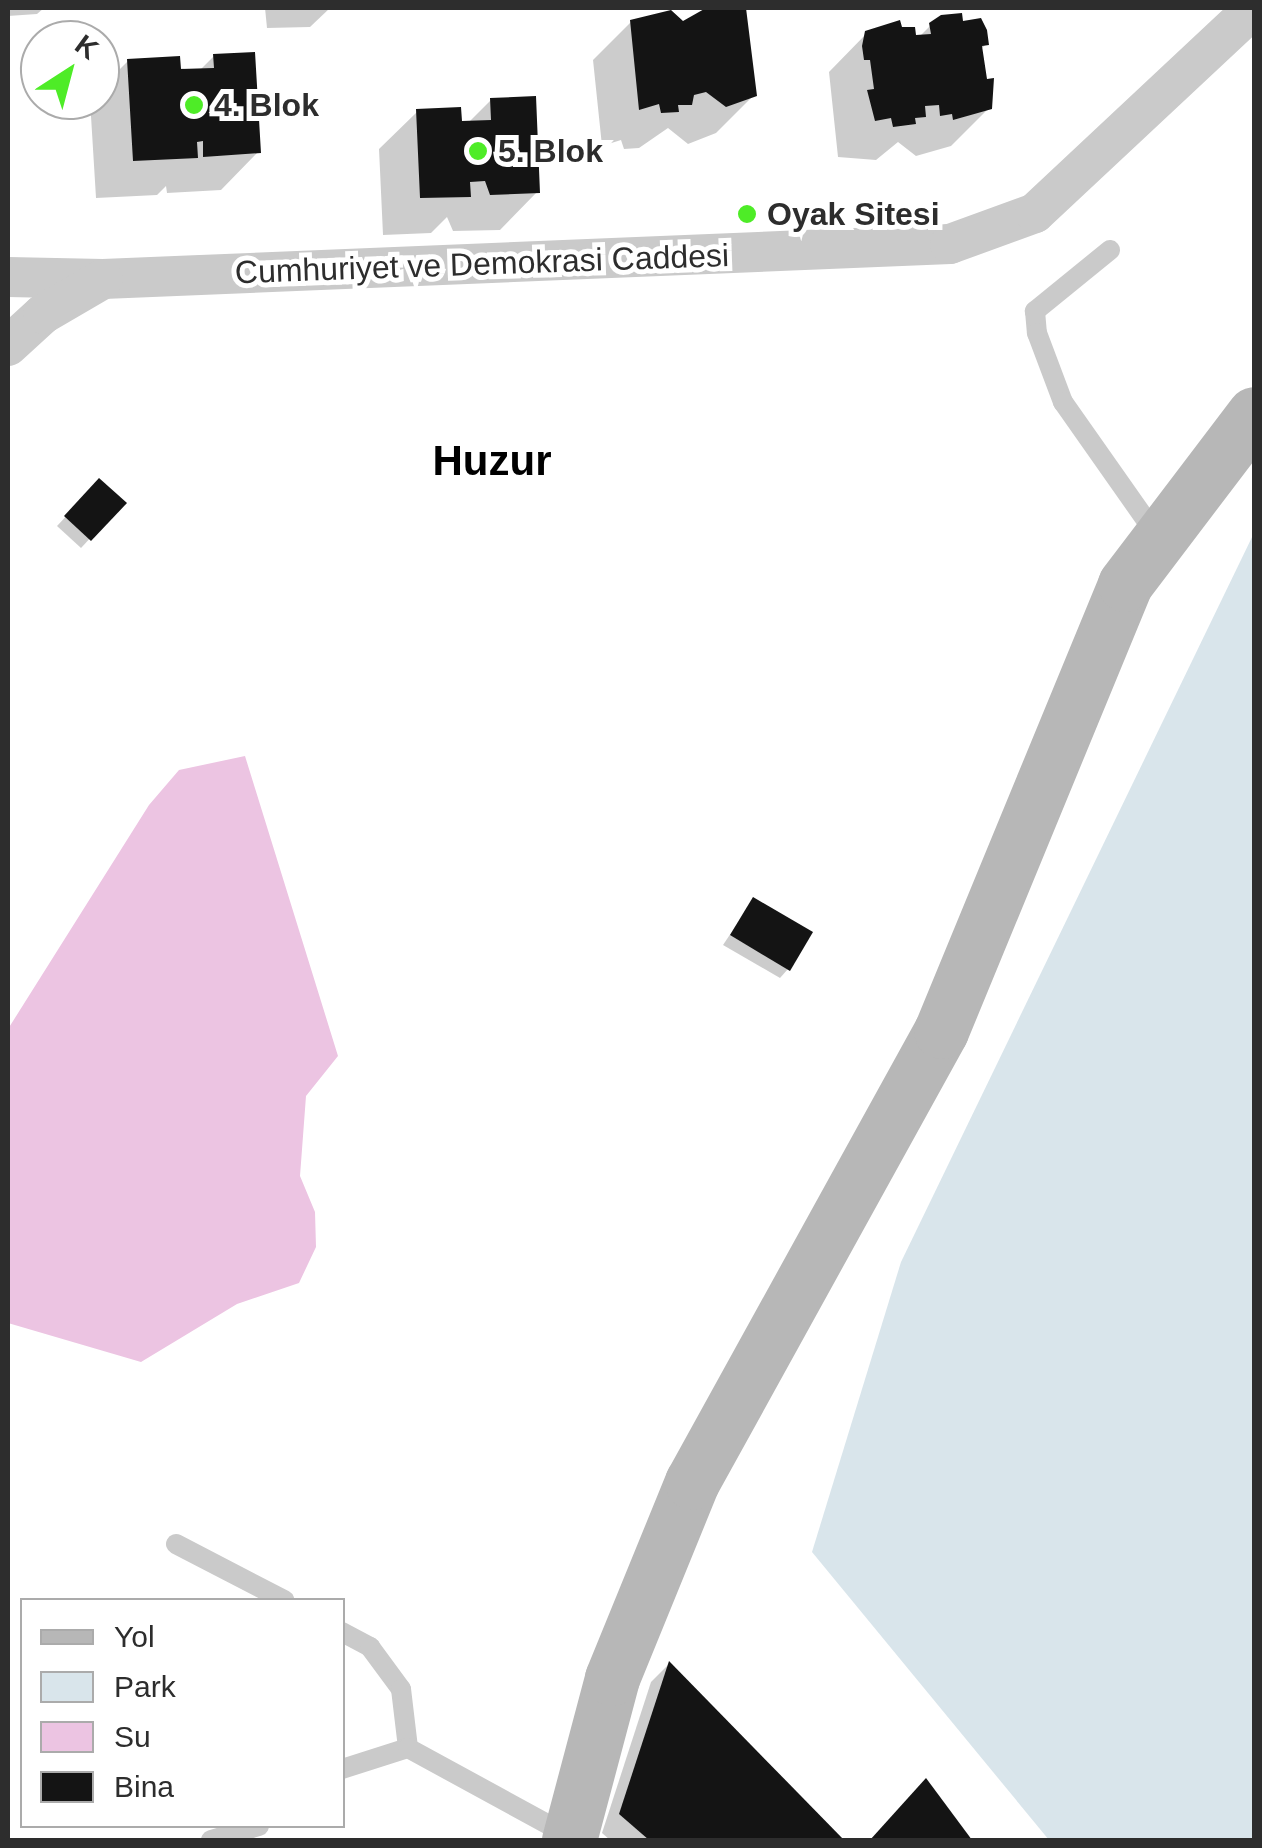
<!DOCTYPE html>
<html>
<head>
<meta charset="utf-8">
<style>
  body { margin:0 }
  #map { position:relative; width:1262px; height:1848px; overflow:hidden; background:#fff; font-family:Helvetica,sans-serif }
  div>[style] { position:absolute }
  .green>* { inset:0; background:#d9e5eb }
  .water>* { inset:0; background:#ecc4e2 }
  .shadow>* { inset:0; background:#0003 }
  .building>* { inset:0; background:#141414 }
  .lane>* { height:20px; margin:-10px; padding:0 10px; transform-origin:10px; border-radius:10px; background:#cacaca }
  .street>* { height:40px; margin:-20px; padding:0 20px; transform-origin:20px; border-radius:20px; background:#cacaca }
  .secondary>* { height:55px; margin:-27.5px; padding:0 27.5px; transform-origin:27.5px; border-radius:27.5px; background:#b7b7b7 }
  .dots>* { width:28px; height:28px; translate:-50% -50%; box-sizing:border-box; border:5px solid #fff; border-radius:50% }
  span { translate:-50% -50%; white-space:nowrap; text-align:center; line-height:1.15; -webkit-text-stroke:10px #fff; paint-order:stroke }
  .poi-label { font-size:32px; color:#2d2d2d; font-weight:700 }
  .left { translate:0 -50%; text-align:left }
  .street-label { font-size:32px; color:#2d2d2d }
  .district-label { font-size:42px; color:#000; font-weight:700 }
  .frame { position:absolute; inset:0; border:10px solid #2d2d2d; pointer-events:none }
  .legend { position:absolute; left:20px; top:1598px; width:325px; height:230px; box-sizing:border-box; background:#fff; border:2px solid #ababab; margin:0; padding:12px 18px; list-style:none; font-size:30px; color:#2d2d2d }
  .legend li { display:flex; align-items:center; gap:20px; height:50px }
  .legend b { width:50px; border:2px solid #ababab }
  .north { position:absolute; left:20px; top:20px; width:100px; height:100px; box-sizing:border-box; background:#fff; border:2px solid #ababab; border-radius:50%; rotate:36deg; font-size:28px; font-weight:700; line-height:40px; text-align:center; color:#2d2d2d }
  .north::after { content:''; display:block; margin:auto; width:35px; height:45px; background:#4eec27; clip-path:polygon(50% 0,100% 100%,50% 72%,0 100%) }
</style>
</head>
<body>
<div id="map">
  <div class="green">
    <i style="clip-path:polygon(1254px 533px,1254px 1840px,1049px 1840px,812px 1552px,901px 1262px)"></i>
  </div>
  <div class="water">
    <i style="clip-path:polygon(245px 756px,338px 1056px,306px 1096px,300px 1176px,315px 1212px,316px 1247px,299px 1283px,237px 1304px,141px 1362px,8px 1323px,8px 1029px,149px 805px,179px 770px)"></i>
  </div>
  <div class="shadow">
    <i style="clip-path:polygon(8px 8px,44px 8px,37px 14px,8px 16px)"></i>
    <i style="clip-path:polygon(265px 8px,330px 8px,310px 27px,267px 28px)"></i>
    <i style="clip-path:polygon(706px 8px,743px 8px,754px 95px,716px 133px,688px 144px,668px 128px,639px 148px,624px 149px,621px 140px,602px 146px,593px 60px,631px 22px,683px 24px)"></i>
    <i style="clip-path:polygon(961px 24px,986px 44px,980px 50px,989px 108px,951px 146px,916px 156px,898px 142px,876px 160px,838px 157px,829px 72px,867px 33px,901px 30px,919px 37px,931px 25px)"></i>
    <i style="clip-path:polygon(214px 56px,258px 152px,221px 190px,167px 193px,166px 186px,157px 195px,96px 198px,90px 100px,100px 100px,100px 89px,128px 61px,199px 71px)"></i>
    <i style="clip-path:polygon(491px 100px,537px 192px,500px 230px,453px 231px,447px 217px,431px 233px,383px 235px,379px 149px,417px 112px,468px 123px)"></i>
    <i style="clip-path:polygon(99px 481px,123px 503px,81px 548px,57px 526px)"></i>
    <i style="clip-path:polygon(753px 900px,788px 969px,780px 978px,723px 945px)"></i>
    <i style="clip-path:polygon(668px 1665px,840px 1840px,610px 1840px,602px 1833px,651px 1682px)"></i>
  </div>
  <div class="building">
    <i style="clip-path:polygon(706px 8px,746px 8px,757px 96px,726px 107px,706px 92px,694px 95px,692px 105px,678px 105px,679px 112px,661px 113px,659px 104px,639px 110px,630px 20px,671px 10px,683px 21px)"></i>
    <i style="clip-path:polygon(962px 13px,963px 21px,981px 18px,987px 30px,989px 45px,982px 46px,987px 79px,994px 78px,992px 109px,953px 120px,952px 114px,940px 116px,939px 105px,925px 106px,926px 117px,915px 118px,916px 124px,893px 127px,891px 118px,875px 121px,867px 90px,874px 89px,870px 60px,864px 60px,862px 46px,865px 31px,900px 20px,902px 27px,915px 27px,916px 35px,931px 34px,929px 23px,941px 15px)"></i>
    <i style="clip-path:polygon(255px 52px,261px 153px,203px 157px,203px 141px,197px 142px,198px 158px,133px 161px,127px 59px,180px 56px,181px 69px,214px 68px,213px 54px)"></i>
    <i style="clip-path:polygon(536px 96px,540px 193px,490px 195px,485px 181px,470px 182px,471px 197px,420px 198px,416px 109px,461px 107px,462px 121px,491px 120px,490px 98px)"></i>
    <i style="clip-path:polygon(99px 478px,127px 503px,91px 541px,64px 516px)"></i>
    <i style="clip-path:polygon(753px 897px,813px 932px,790px 971px,730px 935px)"></i>
    <i style="clip-path:polygon(669px 1661px,844px 1840px,649px 1840px,619px 1814px)"></i>
    <i style="clip-path:polygon(926px 1778px,972px 1840px,870px 1840px)"></i>
  </div>
  <div class="lane">
    <i style="left:1110px;top:250px;width:97px;rotate:140.9deg"></i>
    <i style="left:1035px;top:311px;width:22px;rotate:85deg"></i>
    <i style="left:1037px;top:333px;width:74px;rotate:69.4deg"></i>
    <i style="left:1063px;top:402px;width:165px;rotate:54.9deg"></i>
    <i style="left:176px;top:1544px;width:122px;rotate:27.4deg"></i>
    <i style="left:342px;top:1632px;width:32px;rotate:28deg"></i>
    <i style="left:370px;top:1647px;width:52px;rotate:53.6deg"></i>
    <i style="left:401px;top:1689px;width:59px;rotate:83.2deg"></i>
    <i style="left:342px;top:1769px;width:69px;rotate:-17.7deg"></i>
    <i style="left:408px;top:1748px;width:180px;rotate:28.6deg"></i>
    <i style="left:211px;top:1840px;width:50px;rotate:-16.3deg"></i>
  </div>
  <div class="street">
    <i style="left:8px;top:277px;width:95px;rotate:1.2deg"></i>
    <i style="left:103px;top:279px;width:848px;rotate:-2.37deg"></i>
    <i style="left:950px;top:244px;width:90px;rotate:-20deg"></i>
    <i style="left:1035px;top:213px;width:300px;rotate:-43.1deg"></i>
    <i style="left:8px;top:346px;width:47px;rotate:-42.4deg"></i>
    <i style="left:43px;top:314px;width:69px;rotate:-30.3deg"></i>
  </div>
  <div class="secondary">
    <i style="left:569px;top:1840px;width:168px;rotate:-75.1deg"></i>
    <i style="left:612px;top:1678px;width:212px;rotate:-67.8deg"></i>
    <i style="left:692px;top:1482px;width:515px;rotate:-61.1deg"></i>
    <i style="left:941px;top:1031px;width:483px;rotate:-67.6deg"></i>
    <i style="left:1125px;top:584px;width:213px;rotate:-52.8deg"></i>
  </div>
  <div class="dots">
    <i style="left:194px;top:105px;background:#4eec27"></i>
    <i style="left:478px;top:151px;background:#4eec27"></i>
    <i style="left:747px;top:214px;background:#4eec27"></i>
  </div>
  <div class="poi-label">
    <span class="left" style="left:214px;top:105px">4. Blok</span>
    <span class="left" style="left:498px;top:151px">5. Blok</span>
    <span class="left" style="left:767px;top:214px">Oyak Sitesi</span>
  </div>
  <div class="street-label">
    <span style="left:482px;top:264px;rotate:-2deg">Cumhuriyet ve Demokrasi Caddesi</span>
  </div>
  <div class="district-label">
    <span style="left:492px;top:461px">Huzur</span>
  </div>
  <div class="frame"></div>
  <ul class="legend">
  <li><b style="height:12px;background:#b7b7b7"></b>Yol</li>
  <li><b style="height:28px;background:#d9e5eb"></b>Park</li>
  <li><b style="height:28px;background:#ecc4e2"></b>Su</li>
  <li><b style="height:28px;background:#141414"></b>Bina</li>
  </ul>
  <div class="north">K</div>
</div>
</body>
</html>
